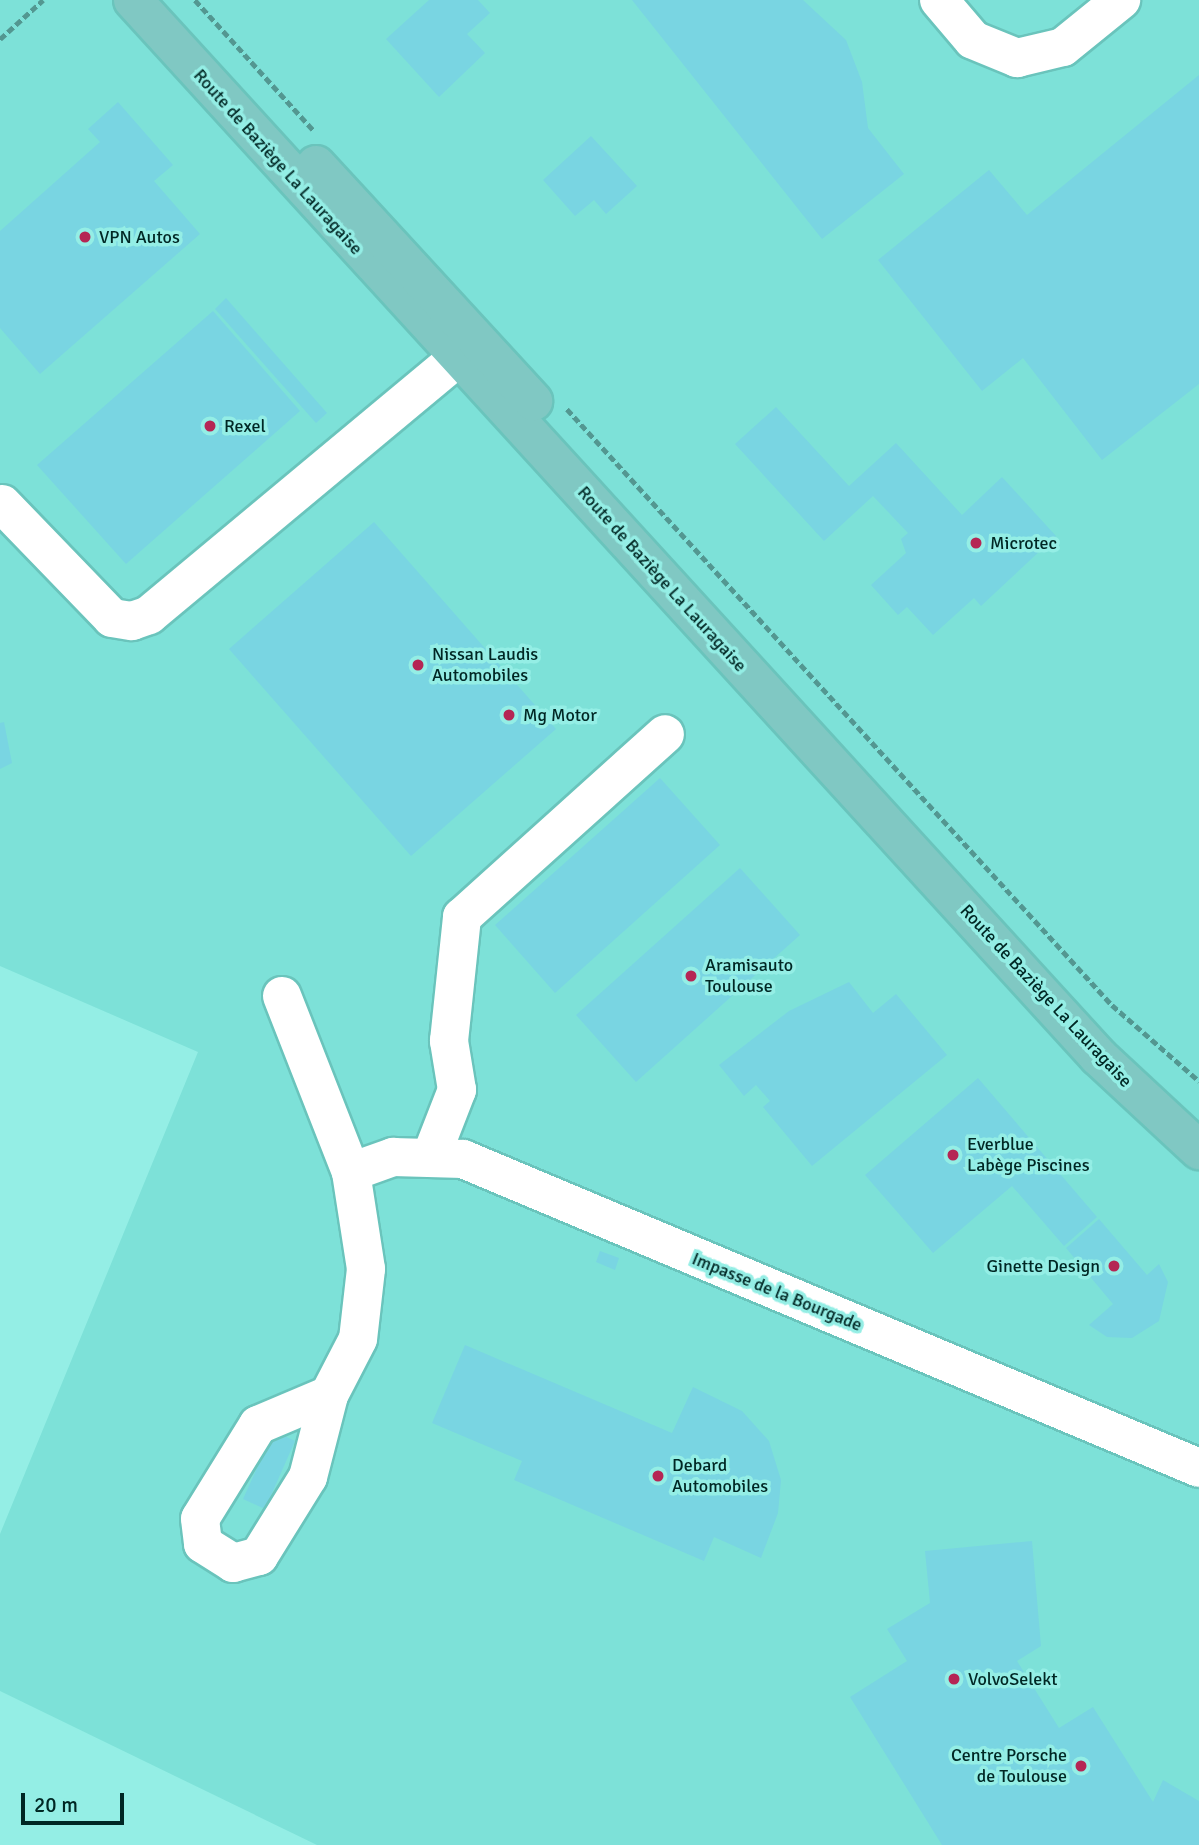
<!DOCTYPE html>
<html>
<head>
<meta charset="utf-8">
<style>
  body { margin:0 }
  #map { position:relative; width:1199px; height:1845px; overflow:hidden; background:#94eee5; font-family:Signika,sans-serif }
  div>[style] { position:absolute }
  .built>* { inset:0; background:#7de1d8 }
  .building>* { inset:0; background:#79d5e2 }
  .path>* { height:4.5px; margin-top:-2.25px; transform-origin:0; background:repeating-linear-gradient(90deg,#539791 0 7px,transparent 0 10.5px) }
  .roads { filter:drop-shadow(2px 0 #6ac4bc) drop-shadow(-2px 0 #6ac4bc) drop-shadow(0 2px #6ac4bc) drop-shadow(0 -2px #6ac4bc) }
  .minor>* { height:38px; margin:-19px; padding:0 19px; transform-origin:19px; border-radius:19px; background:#fff }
  .major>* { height:38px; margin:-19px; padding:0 19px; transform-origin:19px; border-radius:19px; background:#80c8c3 }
  .dots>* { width:19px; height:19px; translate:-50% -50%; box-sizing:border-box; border:4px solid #94eee5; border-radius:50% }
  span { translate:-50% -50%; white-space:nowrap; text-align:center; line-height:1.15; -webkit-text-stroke:7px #94eee5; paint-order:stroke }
  .street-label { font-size:18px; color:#002724 }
  .poi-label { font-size:18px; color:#002724 }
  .left { translate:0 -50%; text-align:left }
  .right { translate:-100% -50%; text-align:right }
  .scale { position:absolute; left:21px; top:1793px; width:103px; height:32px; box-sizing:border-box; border:4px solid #002724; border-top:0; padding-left:9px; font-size:21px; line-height:24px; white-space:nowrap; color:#002724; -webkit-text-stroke:5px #94eee5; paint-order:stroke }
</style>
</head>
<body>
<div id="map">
  <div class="built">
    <i style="clip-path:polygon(0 0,1199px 0,1199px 1845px,317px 1845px,0 1691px,0 1534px,198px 1052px,0 966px)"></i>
  </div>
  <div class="building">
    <i style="clip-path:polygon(429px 0,478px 0,490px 13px,467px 34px,485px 53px,439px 97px,386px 39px)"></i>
    <i style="clip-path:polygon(632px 0,803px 0,846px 40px,862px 82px,868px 128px,904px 174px,822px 239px)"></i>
    <i style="clip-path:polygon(1199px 75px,1199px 384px,1102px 460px,1023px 358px,982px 391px,878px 260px,989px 170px,1027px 215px)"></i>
    <i style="clip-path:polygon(118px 102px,173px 165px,154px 181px,200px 234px,40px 374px,0 328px,0 231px,100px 142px,88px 129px)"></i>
    <i style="clip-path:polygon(591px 136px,637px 186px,606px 214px,594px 200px,575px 216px,543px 180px)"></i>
    <i style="clip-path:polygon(226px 298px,327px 413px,316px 423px,215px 309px)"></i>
    <i style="clip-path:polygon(213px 311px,300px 411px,126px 564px,37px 465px)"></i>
    <i style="clip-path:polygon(776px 407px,849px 486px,896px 443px,962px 515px,1002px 477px,1056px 536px,981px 606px,974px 598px,933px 635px,907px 607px,898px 615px,871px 585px,906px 553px,901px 539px,908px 533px,873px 496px,824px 541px,735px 444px)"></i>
    <i style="clip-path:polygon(374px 522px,556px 729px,411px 856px,229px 649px)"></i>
    <i style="clip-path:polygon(4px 722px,12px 763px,0 769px,0 723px)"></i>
    <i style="clip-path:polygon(660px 778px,720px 845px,555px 993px,495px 925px)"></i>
    <i style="clip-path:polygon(740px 868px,800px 935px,636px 1082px,576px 1015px)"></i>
    <i style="clip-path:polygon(849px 982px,873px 1013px,896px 994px,947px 1055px,812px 1166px,763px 1107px,770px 1101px,756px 1085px,744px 1096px,719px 1065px,789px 1011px)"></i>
    <i style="clip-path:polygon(978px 1078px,1097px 1217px,1064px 1246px,1012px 1186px,933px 1253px,865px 1175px)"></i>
    <i style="clip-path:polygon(1099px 1219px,1147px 1275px,1159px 1264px,1168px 1282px,1159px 1321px,1132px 1338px,1107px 1337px,1089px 1325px,1113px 1304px,1066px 1248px)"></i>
    <i style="clip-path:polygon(600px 1251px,619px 1258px,615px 1270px,596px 1262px)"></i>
    <i style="clip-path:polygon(465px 1345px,672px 1433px,693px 1387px,742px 1411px,769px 1441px,781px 1480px,778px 1513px,761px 1558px,714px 1537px,704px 1561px,514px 1480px,522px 1461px,432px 1423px)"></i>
    <i style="clip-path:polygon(274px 1431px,295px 1441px,265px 1509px,243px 1499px)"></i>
    <i style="clip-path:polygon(1032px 1541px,1041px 1646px,1017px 1661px,1059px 1728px,1093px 1707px,1153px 1802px,1163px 1780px,1199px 1801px,1199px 1845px,942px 1845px,850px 1697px,907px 1661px,887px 1629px,930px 1603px,925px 1551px)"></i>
  </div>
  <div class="path">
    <i style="left:195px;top:0;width:177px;rotate:47.7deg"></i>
    <i style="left:0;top:39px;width:58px;rotate:-42.2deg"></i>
    <i style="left:567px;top:409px;width:808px;rotate:47.56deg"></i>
    <i style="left:1112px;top:1005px;width:116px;rotate:41.1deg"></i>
  </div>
  <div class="roads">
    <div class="minor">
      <i style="left:939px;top:0;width:52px;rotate:49.6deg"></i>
      <i style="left:973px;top:40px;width:48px;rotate:22.2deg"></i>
      <i style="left:1017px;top:58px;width:47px;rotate:-13.4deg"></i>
      <i style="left:1063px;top:47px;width:75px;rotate:-39deg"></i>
      <i style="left:2px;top:504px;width:158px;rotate:46deg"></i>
      <i style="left:112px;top:618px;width:20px;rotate:9deg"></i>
      <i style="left:132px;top:621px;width:18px;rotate:-19deg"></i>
      <i style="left:149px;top:615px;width:400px;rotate:-39.8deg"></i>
      <i style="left:282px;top:996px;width:189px;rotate:68.6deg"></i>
      <i style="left:351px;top:1172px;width:98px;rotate:81.2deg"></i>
      <i style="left:366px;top:1269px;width:70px;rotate:96.5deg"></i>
      <i style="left:358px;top:1339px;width:63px;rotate:117.4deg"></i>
      <i style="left:329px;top:1395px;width:77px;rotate:157.1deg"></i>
      <i style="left:258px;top:1425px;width:110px;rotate:121.7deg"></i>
      <i style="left:200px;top:1519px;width:25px;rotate:83deg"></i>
      <i style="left:203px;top:1544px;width:36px;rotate:32deg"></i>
      <i style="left:233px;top:1563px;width:27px;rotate:-15deg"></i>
      <i style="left:259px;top:1556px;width:93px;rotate:-58.2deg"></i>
      <i style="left:308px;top:1477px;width:85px;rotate:-75.6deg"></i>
      <i style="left:432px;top:1154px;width:69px;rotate:-68.7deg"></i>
      <i style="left:457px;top:1090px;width:50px;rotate:-99.3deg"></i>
      <i style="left:449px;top:1041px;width:125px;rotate:-84deg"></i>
      <i style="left:462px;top:917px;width:273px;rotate:-42deg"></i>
      <i style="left:351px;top:1172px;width:45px;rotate:-19.7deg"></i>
      <i style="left:393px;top:1157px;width:70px;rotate:1.6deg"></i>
      <i style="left:463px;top:1159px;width:798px;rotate:22.77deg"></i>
    </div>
    <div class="major">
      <i style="left:133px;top:0;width:1432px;rotate:47.58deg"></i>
      <i style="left:1099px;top:1057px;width:137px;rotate:42.9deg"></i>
      <i style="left:316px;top:165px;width:321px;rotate:47.4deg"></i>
    </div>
  </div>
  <div class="dots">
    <i style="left:85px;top:237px;background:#b52654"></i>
    <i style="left:210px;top:426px;background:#b52654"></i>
    <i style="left:976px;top:543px;background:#b52654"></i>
    <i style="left:418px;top:665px;background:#b52654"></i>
    <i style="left:509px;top:715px;background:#b52654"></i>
    <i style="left:691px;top:976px;background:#b52654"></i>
    <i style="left:953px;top:1155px;background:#b52654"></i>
    <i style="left:1114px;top:1266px;background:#b52654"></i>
    <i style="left:658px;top:1476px;background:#b52654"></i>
    <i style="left:954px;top:1679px;background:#b52654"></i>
    <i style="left:1081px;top:1766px;background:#b52654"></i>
  </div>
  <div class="street-label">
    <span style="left:278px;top:162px;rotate:48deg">Route de Baziège La Lauragaise</span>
    <span style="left:662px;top:579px;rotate:48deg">Route de Baziège La Lauragaise</span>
    <span style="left:1046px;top:996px;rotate:47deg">Route de Baziège La Lauragaise</span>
    <span style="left:777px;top:1292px;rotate:22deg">Impasse de la Bourgade</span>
  </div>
  <div class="poi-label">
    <span class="left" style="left:99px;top:237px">VPN Autos</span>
    <span class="left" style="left:224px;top:426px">Rexel</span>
    <span class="left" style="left:990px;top:543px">Microtec</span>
    <span class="left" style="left:432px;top:665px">Nissan Laudis<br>Automobiles</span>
    <span class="left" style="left:523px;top:715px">Mg Motor</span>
    <span class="left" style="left:705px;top:976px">Aramisauto<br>Toulouse</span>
    <span class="left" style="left:967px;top:1155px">Everblue<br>Labège Piscines</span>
    <span class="right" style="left:1100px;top:1266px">Ginette Design</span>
    <span class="left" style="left:672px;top:1476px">Debard<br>Automobiles</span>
    <span class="left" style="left:968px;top:1679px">VolvoSelekt</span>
    <span class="right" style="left:1067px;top:1766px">Centre Porsche<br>de Toulouse</span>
  </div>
  <div class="scale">20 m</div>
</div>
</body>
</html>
